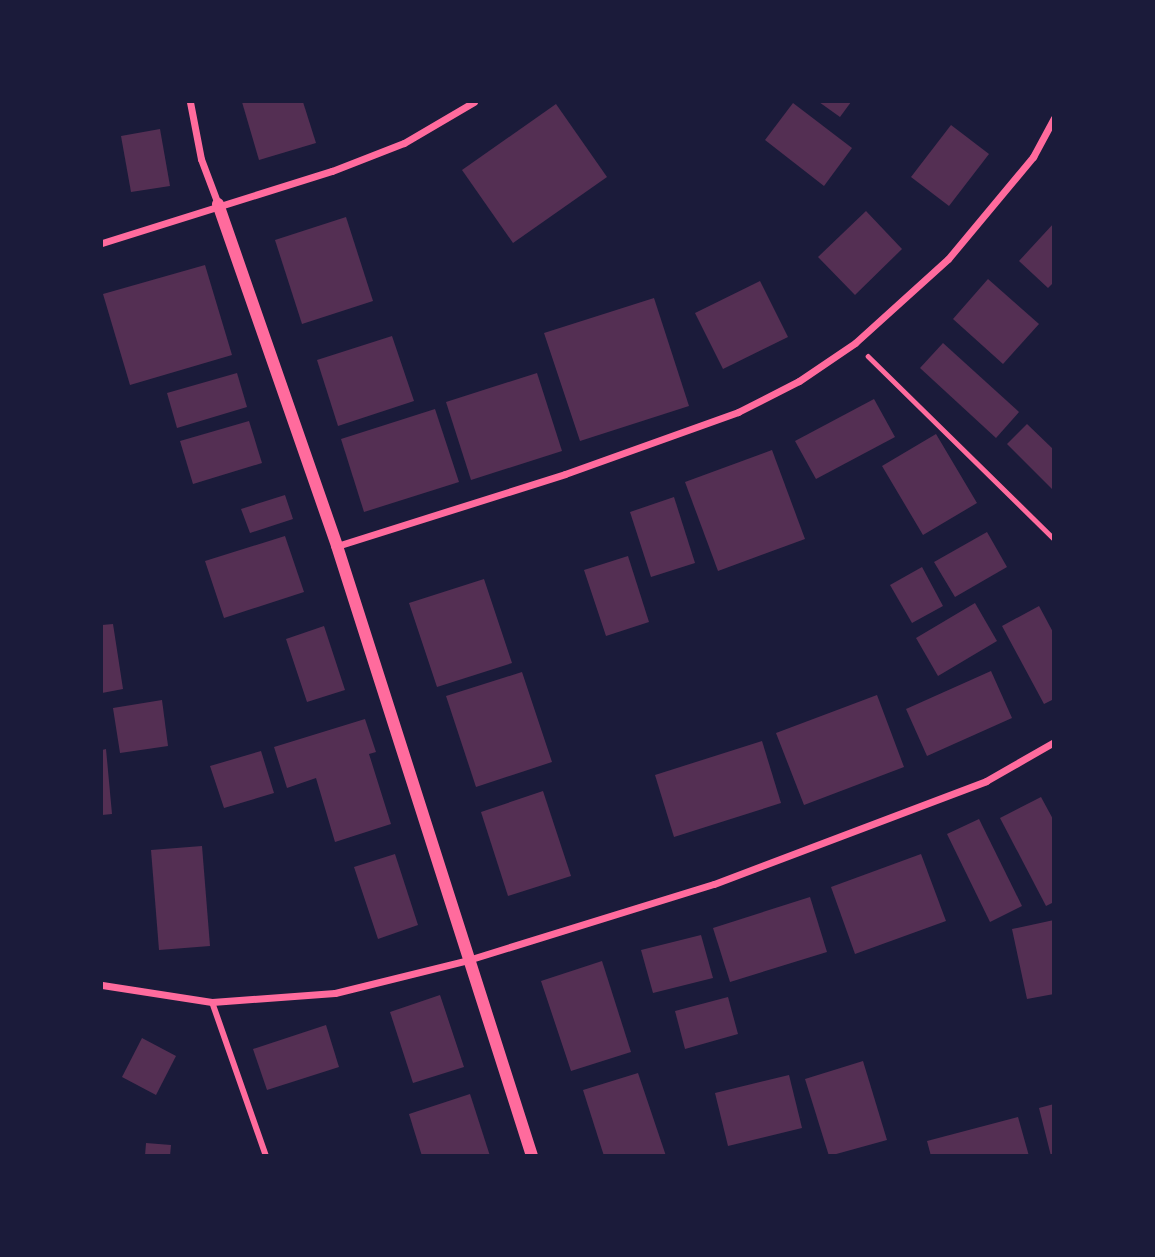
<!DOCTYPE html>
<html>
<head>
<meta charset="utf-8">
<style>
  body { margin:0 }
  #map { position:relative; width:1155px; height:1257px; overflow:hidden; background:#1b1b3a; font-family:Bitter,serif }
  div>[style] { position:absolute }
  .building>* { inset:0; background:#542f53 }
  .path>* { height:4.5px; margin:-2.25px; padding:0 2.25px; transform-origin:2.25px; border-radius:2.25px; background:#ff6b9d }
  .pedestrian>* { height:6px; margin:-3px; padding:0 3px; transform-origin:3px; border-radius:3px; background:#ff6b9d }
  .minor>* { height:7px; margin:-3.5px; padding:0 3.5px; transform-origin:3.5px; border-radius:3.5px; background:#ff6b9d }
  .tertiary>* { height:12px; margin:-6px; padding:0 6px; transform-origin:6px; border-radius:6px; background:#ff6b9d }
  span { translate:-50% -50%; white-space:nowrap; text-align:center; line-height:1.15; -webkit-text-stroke:5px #1b1b3a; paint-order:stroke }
  .frame { position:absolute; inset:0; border:103px solid #1b1b3a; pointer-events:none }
</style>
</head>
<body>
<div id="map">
  <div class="building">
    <i style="clip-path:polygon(242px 102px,303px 102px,316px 143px,259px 160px)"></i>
    <i style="clip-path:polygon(819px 102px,851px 102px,840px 117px)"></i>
    <i style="clip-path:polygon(793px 103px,852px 148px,824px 186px,765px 140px)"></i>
    <i style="clip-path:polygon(556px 104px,607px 177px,513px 243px,462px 170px)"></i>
    <i style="clip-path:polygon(951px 125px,989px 154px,949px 206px,911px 177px)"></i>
    <i style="clip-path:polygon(160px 129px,170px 186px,131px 192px,121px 136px)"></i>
    <i style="clip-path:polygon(866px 211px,902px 249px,855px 295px,818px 257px)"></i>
    <i style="clip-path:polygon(346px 217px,373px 301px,302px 324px,275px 240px)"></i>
    <i style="clip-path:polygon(1054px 223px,1054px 282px,1048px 288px,1019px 261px)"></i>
    <i style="clip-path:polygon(205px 265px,232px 355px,130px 385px,103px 294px)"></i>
    <i style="clip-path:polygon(988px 279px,1039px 324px,1003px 364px,953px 319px)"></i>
    <i style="clip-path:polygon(760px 281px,788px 337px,723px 369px,695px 313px)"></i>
    <i style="clip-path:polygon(654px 298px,689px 406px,580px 441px,544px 333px)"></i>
    <i style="clip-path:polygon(392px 336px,414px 401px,338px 426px,317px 360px)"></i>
    <i style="clip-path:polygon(943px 343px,1019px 412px,996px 438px,920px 368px)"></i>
    <i style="clip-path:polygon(237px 373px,247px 407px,177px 428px,167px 393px)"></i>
    <i style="clip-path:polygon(537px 373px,562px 451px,471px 480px,446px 402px)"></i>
    <i style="clip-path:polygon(874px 399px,895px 437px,816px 479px,795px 441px)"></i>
    <i style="clip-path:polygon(435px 409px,459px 482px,364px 512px,341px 439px)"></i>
    <i style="clip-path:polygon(249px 421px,262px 463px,193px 484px,180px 441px)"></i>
    <i style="clip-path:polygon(1027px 424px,1054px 450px,1054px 491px,1007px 444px)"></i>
    <i style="clip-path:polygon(936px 434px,977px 503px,923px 535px,882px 466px)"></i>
    <i style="clip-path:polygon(772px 450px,805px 539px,718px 571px,685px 482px)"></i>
    <i style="clip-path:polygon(285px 495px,293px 519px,250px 533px,241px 509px)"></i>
    <i style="clip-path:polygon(674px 497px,695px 563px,651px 577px,630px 512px)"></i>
    <i style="clip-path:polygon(987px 532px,1007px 567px,955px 597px,934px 562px)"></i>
    <i style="clip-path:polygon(285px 536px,304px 592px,224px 618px,205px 561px)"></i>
    <i style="clip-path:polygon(628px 556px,649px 622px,606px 636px,584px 570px)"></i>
    <i style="clip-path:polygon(922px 567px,943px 606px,912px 623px,890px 585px)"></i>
    <i style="clip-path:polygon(484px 579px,512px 663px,437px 687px,409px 603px)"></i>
    <i style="clip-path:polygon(975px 603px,997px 641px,938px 676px,916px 638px)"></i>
    <i style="clip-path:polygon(1039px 606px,1054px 634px,1054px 699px,1044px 704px,1002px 626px)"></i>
    <i style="clip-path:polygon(113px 624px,123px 689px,102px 693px,102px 625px)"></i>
    <i style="clip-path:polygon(324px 626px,345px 690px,307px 702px,286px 639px)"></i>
    <i style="clip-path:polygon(991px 671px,1012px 718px,927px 756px,906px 709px)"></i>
    <i style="clip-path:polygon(522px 672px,552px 762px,476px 787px,446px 696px)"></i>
    <i style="clip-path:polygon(877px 695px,904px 767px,804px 805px,776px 733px)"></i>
    <i style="clip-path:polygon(162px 700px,168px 746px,120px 753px,113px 708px)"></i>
    <i style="clip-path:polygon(365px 719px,376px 752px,369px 754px,391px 824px,335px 842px,316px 778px,287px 788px,274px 747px)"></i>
    <i style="clip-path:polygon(762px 741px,781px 803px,674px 837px,655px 775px)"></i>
    <i style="clip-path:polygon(106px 749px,112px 814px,102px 815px,102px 750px)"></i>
    <i style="clip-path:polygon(261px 751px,274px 793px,224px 808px,210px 766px)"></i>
    <i style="clip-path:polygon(543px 791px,571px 876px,508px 896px,481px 812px)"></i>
    <i style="clip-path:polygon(1041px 797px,1054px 821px,1054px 902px,1046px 906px,1000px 818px)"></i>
    <i style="clip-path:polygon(979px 819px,1022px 906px,990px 922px,947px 834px)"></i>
    <i style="clip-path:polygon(202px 846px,210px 946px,159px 950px,151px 850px)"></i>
    <i style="clip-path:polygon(395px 854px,418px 925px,378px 939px,354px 867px)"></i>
    <i style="clip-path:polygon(921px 854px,946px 921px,855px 954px,831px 887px)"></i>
    <i style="clip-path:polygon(810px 897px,827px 952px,730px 982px,713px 928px)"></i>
    <i style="clip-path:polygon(1054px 920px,1054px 994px,1027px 999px,1012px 929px)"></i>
    <i style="clip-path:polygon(701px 935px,713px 978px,653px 993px,641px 950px)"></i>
    <i style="clip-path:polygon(602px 961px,631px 1052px,571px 1071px,541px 981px)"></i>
    <i style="clip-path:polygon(440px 995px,464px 1067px,413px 1083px,390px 1012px)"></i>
    <i style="clip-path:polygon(728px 997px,738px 1034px,685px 1049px,675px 1011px)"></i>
    <i style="clip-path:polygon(326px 1025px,339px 1067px,267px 1090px,253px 1049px)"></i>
    <i style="clip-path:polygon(142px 1038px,176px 1056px,156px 1095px,122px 1077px)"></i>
    <i style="clip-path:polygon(863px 1061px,887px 1140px,829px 1156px,805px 1079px)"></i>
    <i style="clip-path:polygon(638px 1073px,666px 1156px,604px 1156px,583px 1090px)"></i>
    <i style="clip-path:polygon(789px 1075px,802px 1128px,728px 1146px,715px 1093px)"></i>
    <i style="clip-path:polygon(470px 1094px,490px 1156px,422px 1156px,409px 1114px)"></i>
    <i style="clip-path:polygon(1054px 1104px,1054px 1156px,1051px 1156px,1039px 1108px)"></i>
    <i style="clip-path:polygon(1018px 1117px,1029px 1156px,931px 1156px,927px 1141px)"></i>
    <i style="clip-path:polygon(146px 1143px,171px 1145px,170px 1156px,145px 1156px)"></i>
  </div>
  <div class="path">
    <i style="left:868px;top:356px;width:261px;rotate:44.5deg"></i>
  </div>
  <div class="pedestrian">
    <i style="left:212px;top:1002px;width:163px;rotate:70.7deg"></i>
  </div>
  <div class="minor">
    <i style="left:190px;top:102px;width:58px;rotate:79.1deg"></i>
    <i style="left:201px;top:159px;width:48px;rotate:69.3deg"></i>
    <i style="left:102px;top:243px;width:241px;rotate:-17.4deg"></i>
    <i style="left:332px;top:171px;width:77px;rotate:-21.3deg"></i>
    <i style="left:404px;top:143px;width:81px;rotate:-30.4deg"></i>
    <i style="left:337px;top:546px;width:239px;rotate:-17.5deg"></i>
    <i style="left:565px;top:474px;width:184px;rotate:-19.7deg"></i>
    <i style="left:738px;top:412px;width:68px;rotate:-26.9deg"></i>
    <i style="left:799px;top:381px;width:68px;rotate:-34.2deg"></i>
    <i style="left:855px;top:343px;width:125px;rotate:-42.1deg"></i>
    <i style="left:948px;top:259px;width:133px;rotate:-50.2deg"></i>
    <i style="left:1033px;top:157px;width:44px;rotate:-61.7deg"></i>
    <i style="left:102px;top:985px;width:111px;rotate:8.8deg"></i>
    <i style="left:212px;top:1002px;width:123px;rotate:-4.2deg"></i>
    <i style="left:335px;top:993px;width:137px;rotate:-13.9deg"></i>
    <i style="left:468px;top:960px;width:257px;rotate:-17.2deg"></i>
    <i style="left:714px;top:884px;width:291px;rotate:-20.7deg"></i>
    <i style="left:986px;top:781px;width:78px;rotate:-29.8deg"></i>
  </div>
  <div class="tertiary">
    <i style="left:218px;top:204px;width:362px;rotate:70.8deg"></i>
    <i style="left:337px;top:546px;width:640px;rotate:72.27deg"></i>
  </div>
  <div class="frame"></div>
</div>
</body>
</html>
